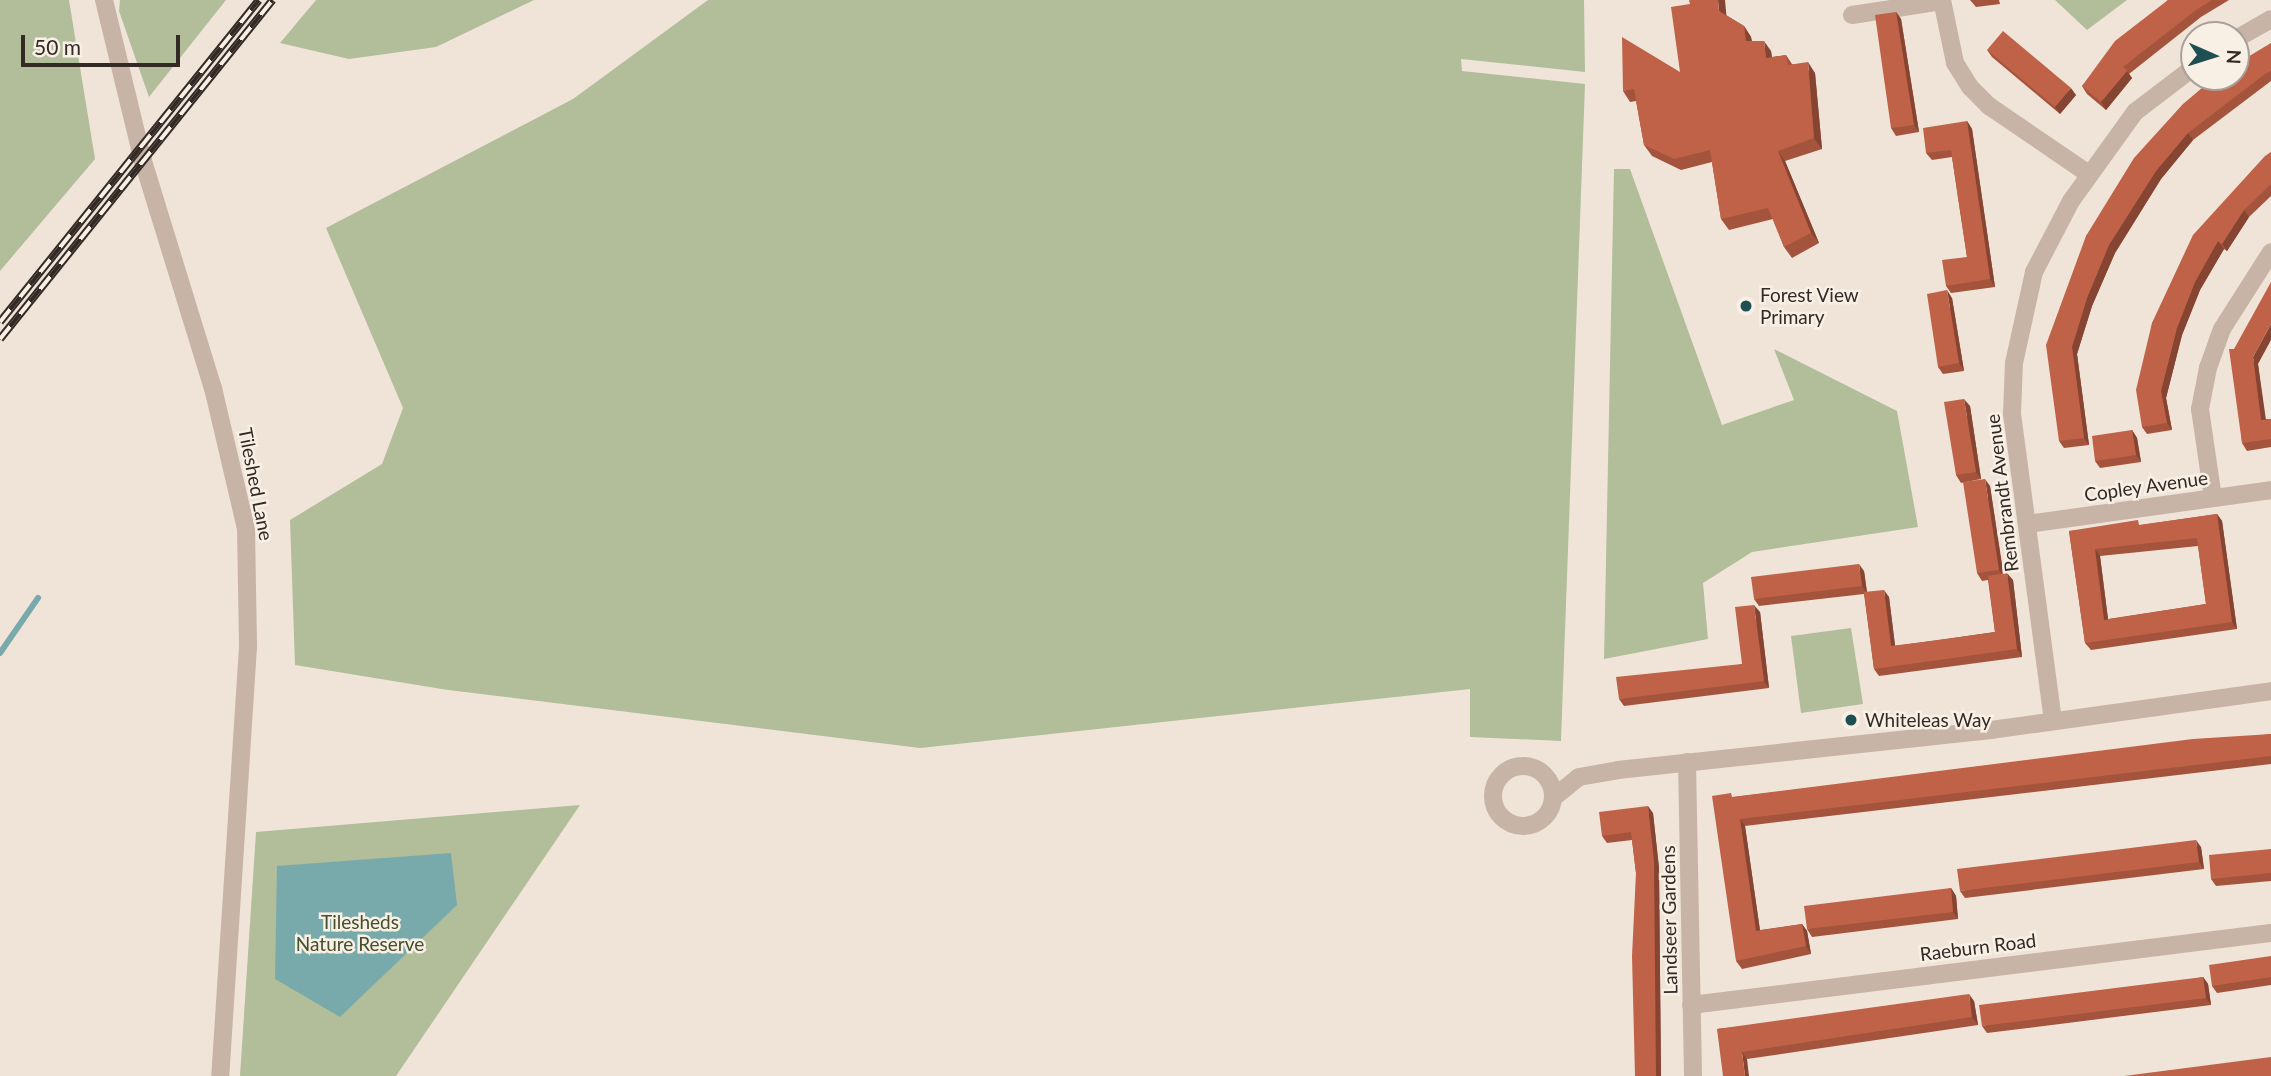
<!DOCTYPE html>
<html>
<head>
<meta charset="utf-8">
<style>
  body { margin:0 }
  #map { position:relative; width:2271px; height:1076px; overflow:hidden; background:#f0e4d9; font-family:Lato,sans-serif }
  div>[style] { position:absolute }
  .green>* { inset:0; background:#b2bd9a }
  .water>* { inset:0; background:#79aaab }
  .stream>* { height:6px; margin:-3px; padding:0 3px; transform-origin:3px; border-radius:3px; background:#79aaab }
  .minor>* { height:18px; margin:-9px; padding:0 9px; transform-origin:9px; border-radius:9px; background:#c7b4a6 }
  .minor>.ring { margin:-9px; padding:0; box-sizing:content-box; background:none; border:18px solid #c7b4a6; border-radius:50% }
  .rail>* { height:8px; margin-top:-4px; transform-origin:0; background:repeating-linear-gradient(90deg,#f8efe5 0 16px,#332a26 0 32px); box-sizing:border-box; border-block:2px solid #332a26 }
  .wall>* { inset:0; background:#a4543d }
  .shaded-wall>* { inset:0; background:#864532 }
  .building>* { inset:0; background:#bf6247 }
  .dots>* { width:19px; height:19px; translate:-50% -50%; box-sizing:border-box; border:4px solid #f8efe5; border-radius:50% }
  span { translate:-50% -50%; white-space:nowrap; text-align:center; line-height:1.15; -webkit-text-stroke:5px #f8efe5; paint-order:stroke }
  .poi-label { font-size:19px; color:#332a26 }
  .left { translate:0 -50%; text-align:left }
  .street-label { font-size:19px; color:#332a26 }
  .park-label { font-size:19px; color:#43502b }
  .north { position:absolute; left:2180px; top:21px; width:70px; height:70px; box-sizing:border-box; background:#f8efe5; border:2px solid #a9a099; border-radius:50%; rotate:93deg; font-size:19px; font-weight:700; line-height:28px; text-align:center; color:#332a26 }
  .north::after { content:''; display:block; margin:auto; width:24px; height:32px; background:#1e4f52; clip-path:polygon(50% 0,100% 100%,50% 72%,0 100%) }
  .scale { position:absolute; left:21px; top:35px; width:159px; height:32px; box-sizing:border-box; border:4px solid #332a26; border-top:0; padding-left:9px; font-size:21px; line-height:24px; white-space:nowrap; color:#332a26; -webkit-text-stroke:5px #f8efe5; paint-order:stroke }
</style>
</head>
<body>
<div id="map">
  <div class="green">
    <i style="clip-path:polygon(0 0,69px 0,95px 159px,0 271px)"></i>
    <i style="clip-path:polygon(120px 0,226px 0,149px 97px,119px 11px)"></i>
    <i style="clip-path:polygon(316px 0,534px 0,436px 47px,349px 59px,280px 43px)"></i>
    <i style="clip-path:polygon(708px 0,1584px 0,1585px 72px,1461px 59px,1462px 71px,1585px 84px,1561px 741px,1470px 737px,1470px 689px,920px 748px,448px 690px,295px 665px,290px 520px,382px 464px,403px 408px,326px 228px,573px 99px)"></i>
    <i style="clip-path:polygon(2055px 0,2127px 0,2087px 30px)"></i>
    <i style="clip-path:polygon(1614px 169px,1630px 169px,1722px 425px,1794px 400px,1774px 349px,1897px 411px,1918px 527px,1752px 552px,1703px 583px,1708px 639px,1604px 659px)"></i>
    <i style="clip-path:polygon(1851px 628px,1863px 704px,1801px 713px,1791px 636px)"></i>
    <i style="clip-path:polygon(580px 805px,396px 1076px,240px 1076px,256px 832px)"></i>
  </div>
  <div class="water">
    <i style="clip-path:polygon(451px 853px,457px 905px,340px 1017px,275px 979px,277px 866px)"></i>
  </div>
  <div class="stream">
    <i style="left:0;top:653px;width:67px;rotate:-55.4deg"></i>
  </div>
  <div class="minor">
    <i style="left:104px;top:0;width:166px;rotate:76.4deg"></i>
    <i style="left:143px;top:161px;width:238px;rotate:72.9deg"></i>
    <i style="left:213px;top:388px;width:145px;rotate:76.8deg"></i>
    <i style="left:246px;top:529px;width:118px;rotate:89deg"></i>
    <i style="left:248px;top:647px;width:430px;rotate:93.7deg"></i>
    <i style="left:1942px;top:0;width:64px;rotate:78.3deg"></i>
    <i style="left:1955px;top:63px;width:28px;rotate:58deg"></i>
    <i style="left:1970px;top:87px;width:27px;rotate:45deg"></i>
    <i style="left:1989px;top:106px;width:122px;rotate:34.3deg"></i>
    <i style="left:1852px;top:15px;width:91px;rotate:-8.8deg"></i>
    <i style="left:2236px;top:39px;width:40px;rotate:-29.7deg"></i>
    <i style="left:2213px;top:498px;width:90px;rotate:-98.3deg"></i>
    <i style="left:2200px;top:409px;width:42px;rotate:-79deg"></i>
    <i style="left:2208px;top:368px;width:41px;rotate:-70.3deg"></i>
    <i style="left:2222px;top:329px;width:91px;rotate:-57.5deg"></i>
    <i style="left:2027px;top:524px;width:246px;rotate:-7.9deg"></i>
    <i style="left:2053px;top:721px;width:310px;rotate:-97.6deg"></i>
    <i style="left:2012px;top:414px;width:51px;rotate:-87.8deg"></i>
    <i style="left:2014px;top:363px;width:93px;rotate:-77.6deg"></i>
    <i style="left:2034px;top:272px;width:80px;rotate:-62.5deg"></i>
    <i style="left:2071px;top:201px;width:110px;rotate:-54.3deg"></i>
    <i style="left:2135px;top:112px;width:74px;rotate:-37.3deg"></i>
    <i style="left:1687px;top:762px;width:314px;rotate:88.9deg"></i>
    <i class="ring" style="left:1493px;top:766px;width:42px;height:42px"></i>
    <i style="left:1553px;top:798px;width:33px;rotate:-39deg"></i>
    <i style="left:1579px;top:777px;width:40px;rotate:-10deg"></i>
    <i style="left:1618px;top:770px;width:375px;rotate:-6.1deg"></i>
    <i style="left:1991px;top:730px;width:283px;rotate:-7.9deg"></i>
    <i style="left:1691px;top:1005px;width:584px;rotate:-7.08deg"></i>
  </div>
  <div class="rail">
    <i style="left:0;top:322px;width:413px;rotate:-51.2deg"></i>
    <i style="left:0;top:339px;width:435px;rotate:-51.2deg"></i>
  </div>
  <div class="wall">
    <i style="clip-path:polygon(1970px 0,1999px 0,2000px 4px,1976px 7px)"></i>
    <i style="clip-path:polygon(2168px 0,2229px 0,2201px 17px,2129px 74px,2132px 78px,2106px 110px,2087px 94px,2082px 86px)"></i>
    <i style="clip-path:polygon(1896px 12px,1901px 19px,1919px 132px,1896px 136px,1891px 128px)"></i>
    <i style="clip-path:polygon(1726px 15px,1744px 26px,1751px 37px,1752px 41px,1771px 51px,1772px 57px,1786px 55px,1792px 64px,1815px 73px,1822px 149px,1785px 161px,1819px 243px,1792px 258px,1784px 247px,1773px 219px,1729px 230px,1721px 219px,1712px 162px,1681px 170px,1652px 156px,1644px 145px,1636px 101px,1630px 102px,1623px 91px,1680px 72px)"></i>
    <i style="clip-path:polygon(2271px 43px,2271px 81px,2193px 140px,2161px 179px,2115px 253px,2092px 306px,2077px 354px,2089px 445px,2064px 448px,2059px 441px,2086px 236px)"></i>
    <i style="clip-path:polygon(1987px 50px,2076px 95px,2060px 114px,1992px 57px)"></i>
    <i style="clip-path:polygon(1967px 121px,1972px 129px,1995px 287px,1951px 293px,1946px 286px,1967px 257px,1952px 157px,1932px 160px,1926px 153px)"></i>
    <i style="clip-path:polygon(2271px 152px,2271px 196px,2249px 217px,2227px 251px,2224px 249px,2200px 290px,2182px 335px,2166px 398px,2172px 430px,2147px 434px,2142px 427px,2152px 323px)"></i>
    <i style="clip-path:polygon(1952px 298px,1964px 371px,1943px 374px,1938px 367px)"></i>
    <i style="clip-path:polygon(2234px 349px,2258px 364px,2265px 419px,2271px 419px,2271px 447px,2247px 451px,2242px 443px)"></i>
    <i style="clip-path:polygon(1970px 406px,1981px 479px,1961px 483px,1956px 475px)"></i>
    <i style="clip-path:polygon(2132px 430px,2137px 438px,2141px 462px,2100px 468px,2095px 461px)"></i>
    <i style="clip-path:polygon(1990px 486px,2003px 574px,2013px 580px,2022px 657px,1879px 676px,1874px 669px,1864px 594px,1759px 606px,1754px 599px,1864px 571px,1867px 592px,1889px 597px,1895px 646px,1995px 632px,1988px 580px,1982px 581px,1977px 573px)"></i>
    <i style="clip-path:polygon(evenodd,2217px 514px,2222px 521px,2237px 629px,2091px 650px,2085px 643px,2069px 531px,2141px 525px,2217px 514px,2198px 546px,2206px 604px,2108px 619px,2100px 556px,2198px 546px)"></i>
    <i style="clip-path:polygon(1760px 612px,1769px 688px,1624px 706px,1619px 699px,1742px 664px)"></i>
    <i style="clip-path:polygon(2271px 734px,2271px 764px,1745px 826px,1760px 930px,1802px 924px,1807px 931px,1811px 954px,1742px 969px,1736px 961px,1734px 797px)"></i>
    <i style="clip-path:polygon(1653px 813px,1659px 868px,1661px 1076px,1635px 1076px,1636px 873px,1632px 840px,1607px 843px,1602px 836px)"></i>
    <i style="clip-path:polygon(2201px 847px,2204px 869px,1965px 898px,1960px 891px)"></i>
    <i style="clip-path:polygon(2271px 849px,2271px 881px,2216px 886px,2211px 879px)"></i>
    <i style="clip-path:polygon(1951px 888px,1956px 896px,1958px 919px,1812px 937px,1807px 929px)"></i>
    <i style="clip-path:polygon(2271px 956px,2271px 985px,2217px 993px,2212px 986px)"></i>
    <i style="clip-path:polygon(2203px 977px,2208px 984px,2211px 1005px,1987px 1033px,1982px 1026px)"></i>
    <i style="clip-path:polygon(1974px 1001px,1978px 1025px,1747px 1059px,1717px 1029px)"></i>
  </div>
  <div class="shaded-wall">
    <i style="clip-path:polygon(1718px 0,1725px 0,1727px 22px,1719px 11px)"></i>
    <i style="clip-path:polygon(1896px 12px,1901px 19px,1919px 132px,1914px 125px)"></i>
    <i style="clip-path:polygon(1744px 26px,1751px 37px,1753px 52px,1746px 41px)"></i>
    <i style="clip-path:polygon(1764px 41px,1771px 51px,1773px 69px,1766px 58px)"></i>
    <i style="clip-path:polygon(1808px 62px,1815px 73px,1822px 149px,1814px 138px)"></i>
    <i style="clip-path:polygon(2127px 71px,2132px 78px,2106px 110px,2101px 102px)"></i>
    <i style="clip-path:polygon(2071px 88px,2076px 95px,2060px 114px,2055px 107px)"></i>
    <i style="clip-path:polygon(1967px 121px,1972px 129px,1995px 287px,1990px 279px)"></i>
    <i style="clip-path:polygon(2188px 133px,2193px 140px,2161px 179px,2115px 253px,2092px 306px,2077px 354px,2089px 445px,2084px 438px,2072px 347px,2087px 298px,2109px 245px,2156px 171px)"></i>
    <i style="clip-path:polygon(1778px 151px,1785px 161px,1819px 243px,1811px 233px)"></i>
    <i style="clip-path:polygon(2244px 210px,2249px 217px,2227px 251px,2222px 244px)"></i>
    <i style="clip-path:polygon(2218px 241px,2224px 249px,2200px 290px,2182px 335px,2166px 398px,2172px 430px,2167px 423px,2161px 391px,2177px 328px,2195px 282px)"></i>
    <i style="clip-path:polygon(1947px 290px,1952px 298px,1964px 371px,1959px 363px)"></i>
    <i style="clip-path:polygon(2271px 324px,2271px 340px,2258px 364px,2267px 427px,2261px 420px,2253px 357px)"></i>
    <i style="clip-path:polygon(1964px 399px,1970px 406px,1981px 479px,1976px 472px)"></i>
    <i style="clip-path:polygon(2132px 430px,2137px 438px,2141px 462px,2136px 455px)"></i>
    <i style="clip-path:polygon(1985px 479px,1990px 486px,2004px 577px,1999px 570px)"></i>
    <i style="clip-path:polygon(2217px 514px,2222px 521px,2237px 629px,2232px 622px)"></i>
    <i style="clip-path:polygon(2095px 549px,2100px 556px,2109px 627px,2104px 620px)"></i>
    <i style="clip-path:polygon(1859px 564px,1864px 571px,1867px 593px,1862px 586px)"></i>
    <i style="clip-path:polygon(2007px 573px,2013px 580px,2022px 657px,2017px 649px)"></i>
    <i style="clip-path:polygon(1884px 590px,1889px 597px,1896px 653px,1891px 646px)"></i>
    <i style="clip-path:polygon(1754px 605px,1760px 612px,1769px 688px,1764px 681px)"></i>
    <i style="clip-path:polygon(1648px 806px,1653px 813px,1659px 868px,1661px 1076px,1656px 1076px)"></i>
    <i style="clip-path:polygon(1740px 819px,1745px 826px,1761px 938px,1756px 931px)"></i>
    <i style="clip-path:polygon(2196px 840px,2201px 847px,2204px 869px,2199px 862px)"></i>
    <i style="clip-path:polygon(1951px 888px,1956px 896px,1958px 919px,1953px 912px)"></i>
    <i style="clip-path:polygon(1802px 924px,1807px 931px,1811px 954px,1806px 946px)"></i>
    <i style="clip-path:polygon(2203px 977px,2208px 984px,2211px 1005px,2206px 998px)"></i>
    <i style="clip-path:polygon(1969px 994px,1974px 1001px,1978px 1025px,1972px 1017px)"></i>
    <i style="clip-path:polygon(1742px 1052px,1747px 1059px,1749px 1076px,1745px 1076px)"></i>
  </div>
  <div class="building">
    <i style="clip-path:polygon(1689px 0,1718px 0,1719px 11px,1744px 26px,1746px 41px,1764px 41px,1766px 58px,1786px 55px,1788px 65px,1808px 62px,1814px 138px,1778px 151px,1811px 233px,1784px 247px,1768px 208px,1721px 219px,1710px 150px,1674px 159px,1644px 145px,1634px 89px,1623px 91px,1622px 37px,1680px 72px,1671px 7px,1690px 4px)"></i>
    <i style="clip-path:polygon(2168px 0,2212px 0,2196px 10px,2123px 67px,2127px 71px,2101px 102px,2082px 86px,2115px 41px)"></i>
    <i style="clip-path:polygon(1896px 12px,1914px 125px,1891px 128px,1875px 15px)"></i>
    <i style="clip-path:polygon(2003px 31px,2071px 88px,2055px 107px,1987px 50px)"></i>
    <i style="clip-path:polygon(2271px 43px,2271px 71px,2265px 74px,2188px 133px,2156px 171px,2109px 245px,2087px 298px,2072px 347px,2084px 438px,2059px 441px,2046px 345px,2086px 236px,2134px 158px,2183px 104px,2215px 77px,2236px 77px,2236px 64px)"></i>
    <i style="clip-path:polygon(1967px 121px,1990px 279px,1946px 286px,1942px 260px,1967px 257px,1958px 198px,1951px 150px,1926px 153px,1923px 128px)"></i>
    <i style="clip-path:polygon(2271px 152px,2271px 184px,2244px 210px,2222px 244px,2218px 241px,2195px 282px,2177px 328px,2161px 391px,2167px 423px,2142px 427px,2136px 390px,2152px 323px,2193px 235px,2265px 156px)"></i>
    <i style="clip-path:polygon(2271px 282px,2271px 324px,2253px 357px,2261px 420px,2271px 419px,2271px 439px,2242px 443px,2229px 349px,2234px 349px)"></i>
    <i style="clip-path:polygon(1947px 290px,1959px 363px,1938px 367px,1927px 294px)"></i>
    <i style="clip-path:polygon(1964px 399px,1976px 472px,1956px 475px,1944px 402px)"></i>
    <i style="clip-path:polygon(2132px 430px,2136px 455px,2095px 461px,2092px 436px)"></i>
    <i style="clip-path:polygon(1985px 479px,1999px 570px,1977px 573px,1963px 482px)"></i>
    <i style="clip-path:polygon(evenodd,2217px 514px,2232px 622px,2085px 643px,2069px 531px,2138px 520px,2139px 525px,2217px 514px,2197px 538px,2206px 604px,2104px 620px,2095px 549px,2197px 538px)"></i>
    <i style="clip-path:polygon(1859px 564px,1862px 586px,1754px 599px,1751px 577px)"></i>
    <i style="clip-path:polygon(2007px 573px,2017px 649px,1874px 669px,1864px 592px,1884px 590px,1891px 646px,1947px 639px,1995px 632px,1988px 576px)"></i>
    <i style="clip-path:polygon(1754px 605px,1764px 681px,1619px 699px,1616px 677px,1742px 664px,1735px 607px)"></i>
    <i style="clip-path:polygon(2271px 734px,2271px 756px,1740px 819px,1756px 931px,1802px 924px,1806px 946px,1736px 961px,1712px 796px,1731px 793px,1732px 797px,2193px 739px)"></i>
    <i style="clip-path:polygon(1648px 806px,1654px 861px,1656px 1076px,1635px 1076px,1632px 956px,1636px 873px,1631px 832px,1602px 836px,1599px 812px)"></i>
    <i style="clip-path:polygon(2196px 840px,2199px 862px,1960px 891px,1957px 869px)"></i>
    <i style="clip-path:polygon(2271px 849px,2271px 873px,2211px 879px,2209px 855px)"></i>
    <i style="clip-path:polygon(1951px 888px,1953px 912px,1807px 929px,1804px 906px)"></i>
    <i style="clip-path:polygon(2271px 956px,2271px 977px,2212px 986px,2209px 965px)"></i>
    <i style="clip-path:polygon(2203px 977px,2206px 998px,1982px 1026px,1979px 1005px)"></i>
    <i style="clip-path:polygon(1969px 994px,1972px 1017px,1742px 1052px,1745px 1076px,1723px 1076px,1717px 1029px)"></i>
    <i style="clip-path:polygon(2271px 1057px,2271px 1076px,2124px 1076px)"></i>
  </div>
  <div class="dots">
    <i style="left:1746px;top:306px;background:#1e4f52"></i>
    <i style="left:1851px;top:720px;background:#1e4f52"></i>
  </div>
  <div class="poi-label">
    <span class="left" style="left:1760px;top:306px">Forest View<br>Primary</span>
    <span class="left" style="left:1865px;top:720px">Whiteleas Way</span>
  </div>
  <div class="street-label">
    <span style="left:256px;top:484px;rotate:79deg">Tileshed Lane</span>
    <span style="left:2146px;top:486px;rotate:-8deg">Copley Avenue</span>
    <span style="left:2002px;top:493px;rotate:-97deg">Rembrandt Avenue</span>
    <span style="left:1669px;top:920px;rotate:-91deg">Landseer Gardens</span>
    <span style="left:1978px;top:947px;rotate:-7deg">Raeburn Road</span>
  </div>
  <div class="park-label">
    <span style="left:360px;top:933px">Tilesheds<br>Nature Reserve</span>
  </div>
  <div class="north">N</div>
  <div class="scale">50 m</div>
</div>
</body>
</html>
